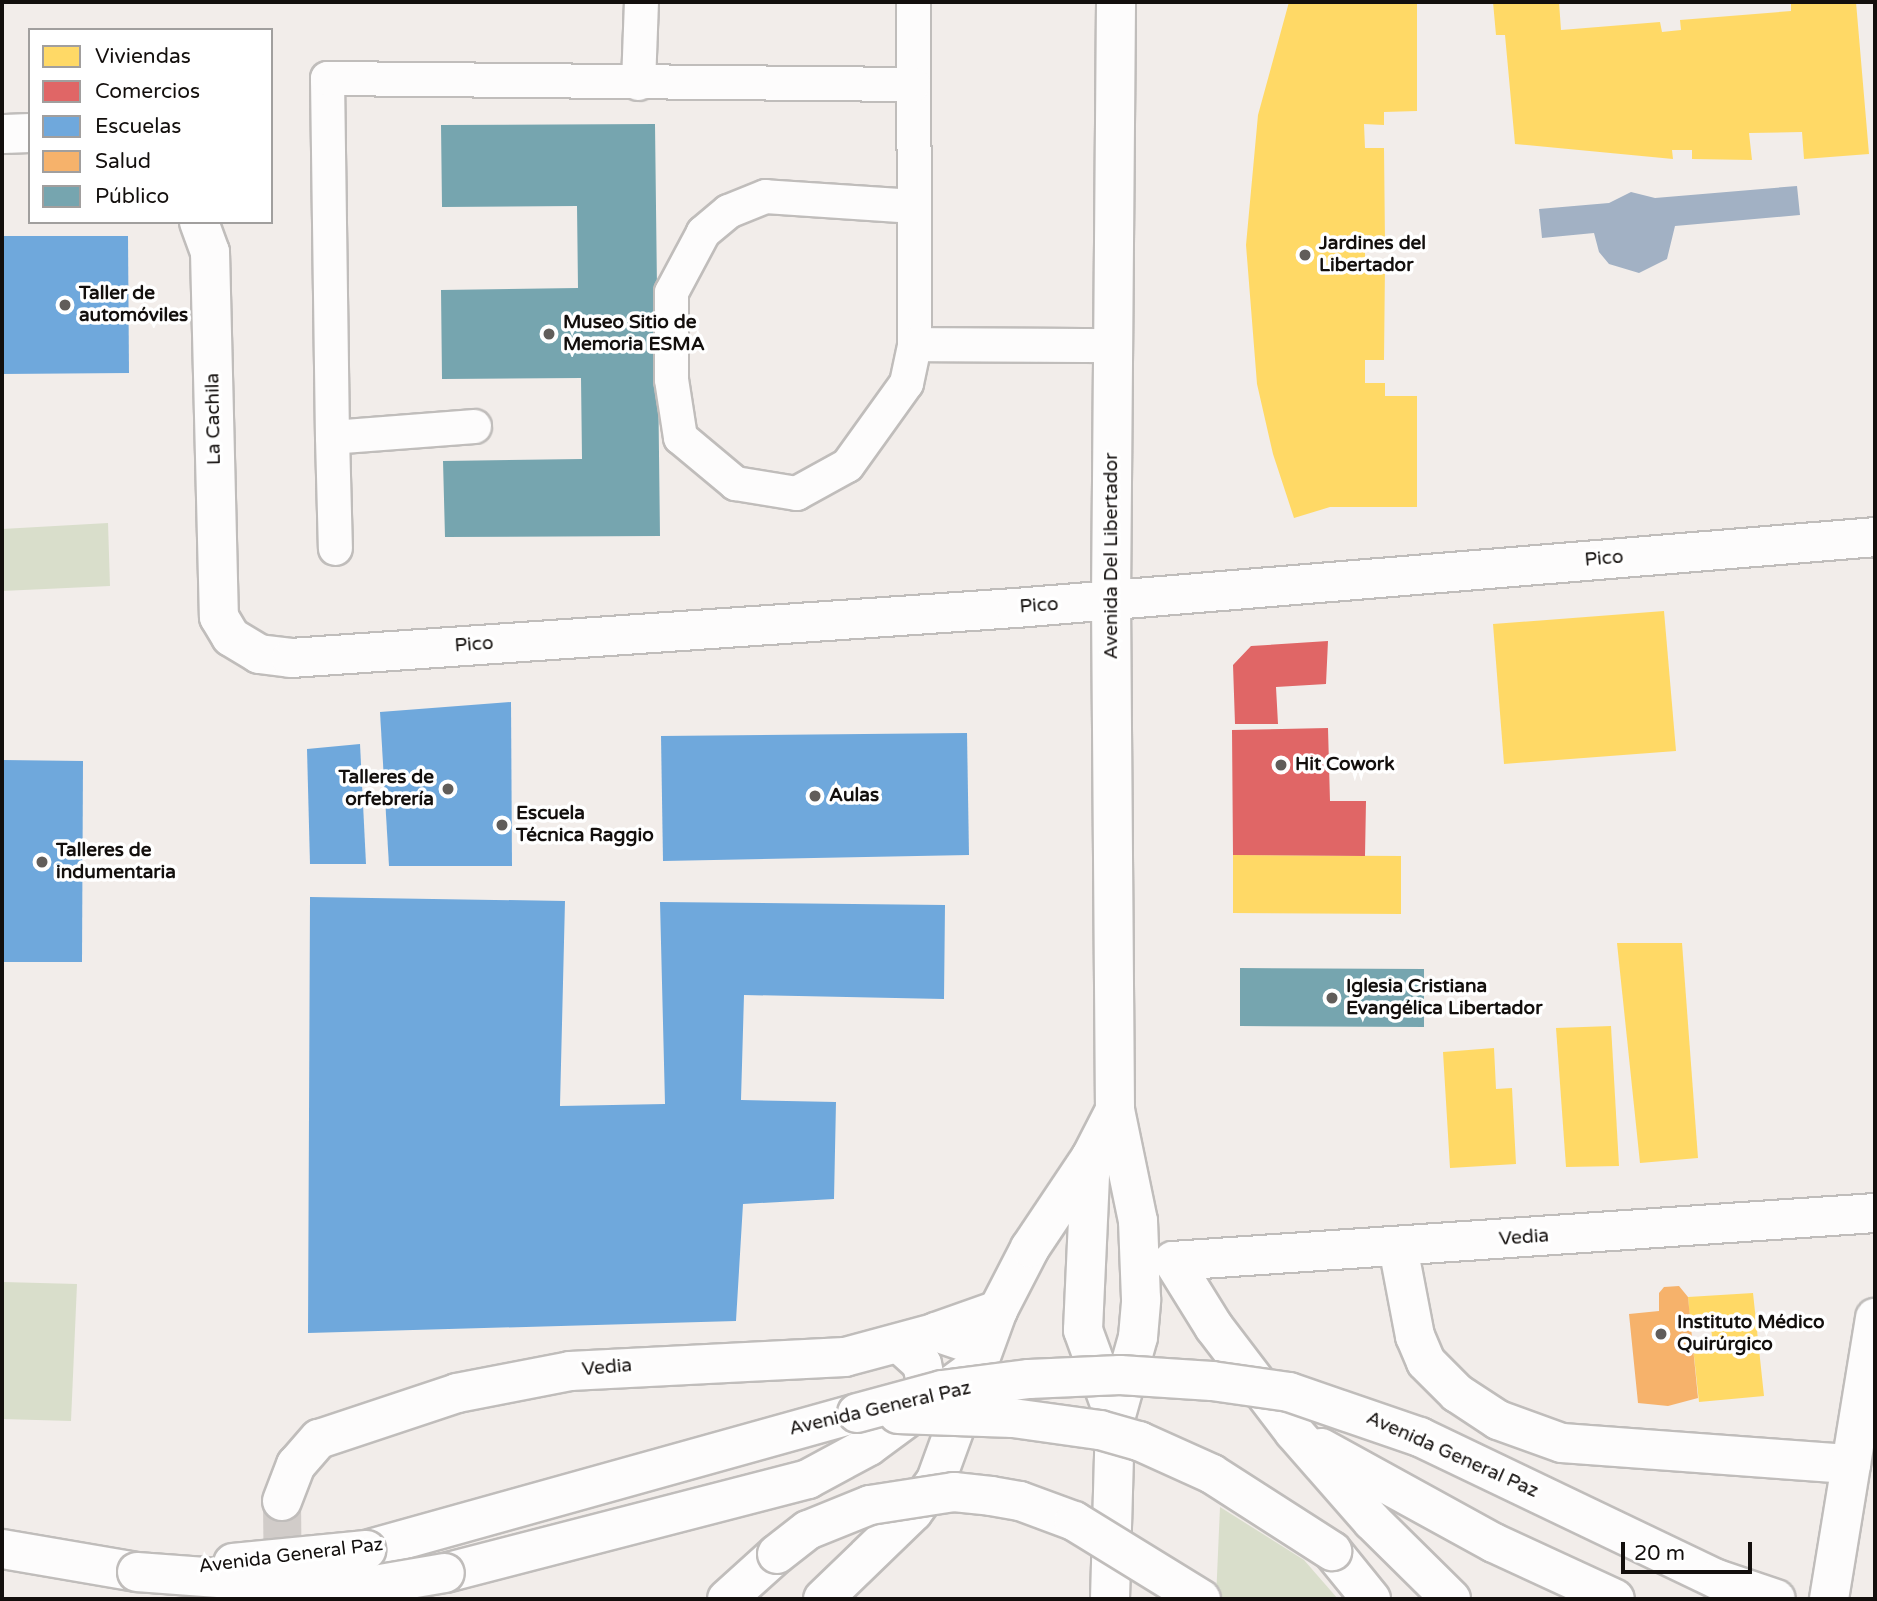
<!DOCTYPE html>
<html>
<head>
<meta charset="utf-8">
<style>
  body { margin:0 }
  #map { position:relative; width:1877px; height:1601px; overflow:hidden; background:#f2edea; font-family:"Varela Round",sans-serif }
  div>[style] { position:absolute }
  .green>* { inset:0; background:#d9decb }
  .water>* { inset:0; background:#a2b1c4 }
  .homes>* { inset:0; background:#ffd966 }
  .shops>* { inset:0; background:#e06666 }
  .schools>* { inset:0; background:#6fa8dc }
  .health>* { inset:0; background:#f6b26b }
  .public>* { inset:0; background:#76a5af }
  .tertiary-tunnel>* { height:38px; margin-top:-19px; transform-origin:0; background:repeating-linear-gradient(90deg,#d1ccc9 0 38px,transparent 0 57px) }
  .roads { filter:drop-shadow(2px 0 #c0bdbb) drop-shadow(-2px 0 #c0bdbb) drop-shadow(0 2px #c0bdbb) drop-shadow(0 -2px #c0bdbb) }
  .pedestrian>* { height:33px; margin:-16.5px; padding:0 16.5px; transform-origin:16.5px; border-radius:16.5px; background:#fdfcfc }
  .minor>* { height:38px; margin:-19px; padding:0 19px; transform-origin:19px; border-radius:19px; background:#fdfcfc }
  .tertiary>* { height:38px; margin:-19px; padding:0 19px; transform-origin:19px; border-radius:19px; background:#fdfcfc }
  .primary>* { height:38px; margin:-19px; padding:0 19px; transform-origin:19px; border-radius:19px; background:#fdfcfc }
  .motorway>* { height:38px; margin:-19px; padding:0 19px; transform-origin:19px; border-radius:19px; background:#fdfcfc }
  .bridges { filter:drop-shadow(2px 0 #c0bdbb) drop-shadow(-2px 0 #c0bdbb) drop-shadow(0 2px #c0bdbb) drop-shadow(0 -2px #c0bdbb) }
  .motorway-bridge>* { height:38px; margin:-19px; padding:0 19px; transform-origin:19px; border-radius:19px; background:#fdfcfc }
  .dots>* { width:19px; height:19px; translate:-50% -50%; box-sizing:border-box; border:4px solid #fff; border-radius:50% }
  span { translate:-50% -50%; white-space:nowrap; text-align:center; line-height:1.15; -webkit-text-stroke:7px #fff; paint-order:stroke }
  .poi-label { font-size:19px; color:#130f0d; font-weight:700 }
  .left { translate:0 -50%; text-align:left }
  .right { translate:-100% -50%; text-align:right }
  .street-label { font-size:19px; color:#130f0d }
  .frame { position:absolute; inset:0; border:4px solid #130f0d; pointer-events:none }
  .legend { position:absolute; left:28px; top:28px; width:245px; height:196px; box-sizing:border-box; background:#fff; border:2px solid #a19f9e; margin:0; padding:9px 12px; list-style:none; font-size:21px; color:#130f0d }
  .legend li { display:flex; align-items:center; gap:14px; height:35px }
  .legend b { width:35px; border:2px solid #a19f9e }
  .scale { position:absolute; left:1621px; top:1542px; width:131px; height:32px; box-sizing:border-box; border:4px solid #130f0d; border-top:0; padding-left:9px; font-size:21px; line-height:24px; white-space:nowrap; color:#130f0d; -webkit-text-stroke:5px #fff; paint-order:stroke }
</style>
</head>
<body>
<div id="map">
  <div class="green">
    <i style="clip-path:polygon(108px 523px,110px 586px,2px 591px,2px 529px)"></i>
    <i style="clip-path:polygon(3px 1282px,77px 1284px,71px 1421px,2px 1419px)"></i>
    <i style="clip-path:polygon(1220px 1507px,1304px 1560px,1338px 1599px,1216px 1599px)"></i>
  </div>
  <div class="water">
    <i style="clip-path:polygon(1797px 186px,1800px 215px,1675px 226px,1667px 259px,1639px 273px,1609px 264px,1599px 252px,1594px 233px,1542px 238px,1539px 209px,1609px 203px,1631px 192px,1655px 198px)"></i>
  </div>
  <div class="homes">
    <i style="clip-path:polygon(1289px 2px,1417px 2px,1417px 111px,1384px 112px,1384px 125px,1364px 124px,1365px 148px,1384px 148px,1385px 243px,1365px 242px,1365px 265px,1385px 265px,1384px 360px,1365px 360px,1365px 383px,1385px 383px,1385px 396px,1417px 396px,1417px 507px,1330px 507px,1294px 518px,1273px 454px,1257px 384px,1246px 245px,1258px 115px)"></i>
    <i style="clip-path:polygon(1493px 2px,1559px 2px,1561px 30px,1660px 22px,1662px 32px,1681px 30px,1680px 20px,1791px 11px,1791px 2px,1856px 2px,1869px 154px,1804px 159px,1802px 132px,1749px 133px,1752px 160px,1692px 159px,1692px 150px,1672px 150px,1673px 159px,1515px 144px,1505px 35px,1496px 35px)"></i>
    <i style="clip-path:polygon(1664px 611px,1676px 751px,1504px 764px,1493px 624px)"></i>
    <i style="clip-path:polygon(1233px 855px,1401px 856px,1401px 914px,1233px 913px)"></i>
    <i style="clip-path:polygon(1617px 943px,1682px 943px,1698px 1158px,1640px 1163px)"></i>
    <i style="clip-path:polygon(1611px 1026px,1619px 1166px,1566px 1167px,1556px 1028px)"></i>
    <i style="clip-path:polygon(1494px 1048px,1496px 1089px,1512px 1088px,1516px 1164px,1450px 1168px,1443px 1052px)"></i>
    <i style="clip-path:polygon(1753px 1293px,1764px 1396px,1699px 1402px,1693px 1347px,1713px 1345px,1710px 1319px,1690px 1321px,1688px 1297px)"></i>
  </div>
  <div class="shops">
    <i style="clip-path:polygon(1328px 641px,1326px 684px,1276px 687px,1278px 724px,1235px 724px,1233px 665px,1251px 646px)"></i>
    <i style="clip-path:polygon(1328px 728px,1330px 801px,1366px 801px,1365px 856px,1233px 855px,1232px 730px)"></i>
  </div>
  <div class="schools">
    <i style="clip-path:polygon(2px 236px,128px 236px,129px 373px,2px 374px)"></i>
    <i style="clip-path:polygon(511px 702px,512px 866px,389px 866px,380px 712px)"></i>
    <i style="clip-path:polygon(967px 733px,969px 855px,663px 861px,661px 736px)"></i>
    <i style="clip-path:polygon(360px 744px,366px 864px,310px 864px,307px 749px)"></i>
    <i style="clip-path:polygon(2px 760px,83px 761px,82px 962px,2px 962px)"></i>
    <i style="clip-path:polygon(310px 897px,565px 901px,560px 1106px,665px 1104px,660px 902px,945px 905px,944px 999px,744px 995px,741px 1100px,836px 1102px,834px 1199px,743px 1204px,736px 1321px,308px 1333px)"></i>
  </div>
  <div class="health">
    <i style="clip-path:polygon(1679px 1286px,1688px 1297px,1698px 1398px,1668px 1406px,1638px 1403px,1629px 1314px,1659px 1311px,1659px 1293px,1664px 1287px)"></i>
  </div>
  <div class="public">
    <i style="clip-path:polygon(655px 124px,660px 536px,445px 537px,443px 461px,582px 459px,581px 378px,442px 379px,441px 290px,578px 288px,577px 206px,442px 207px,441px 125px)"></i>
    <i style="clip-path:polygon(1240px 968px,1424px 969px,1424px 1027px,1240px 1026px)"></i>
  </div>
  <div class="tertiary-tunnel">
    <i style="left:282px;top:1501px;width:89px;rotate:89.4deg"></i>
  </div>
  <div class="roads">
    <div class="pedestrian">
      <i style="left:913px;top:2px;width:342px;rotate:89.8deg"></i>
      <i style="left:914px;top:344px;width:199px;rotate:0.3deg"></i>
      <i style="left:638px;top:83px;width:81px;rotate:-87.9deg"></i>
      <i style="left:914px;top:206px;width:149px;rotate:-176.2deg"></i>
      <i style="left:765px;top:196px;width:40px;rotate:158deg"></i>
      <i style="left:728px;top:211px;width:33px;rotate:140deg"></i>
      <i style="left:703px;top:232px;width:68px;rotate:118.1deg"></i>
      <i style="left:671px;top:292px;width:87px;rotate:90deg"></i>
      <i style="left:671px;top:379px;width:59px;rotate:81.2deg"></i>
      <i style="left:680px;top:437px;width:72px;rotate:39.9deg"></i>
      <i style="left:735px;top:483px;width:62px;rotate:9.3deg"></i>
      <i style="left:796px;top:493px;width:58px;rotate:-28.8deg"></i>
      <i style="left:847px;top:465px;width:101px;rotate:-54.3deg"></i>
      <i style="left:906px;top:383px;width:40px;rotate:-78deg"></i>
      <i style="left:474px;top:426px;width:142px;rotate:175.6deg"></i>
      <i style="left:332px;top:437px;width:359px;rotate:-90.8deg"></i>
      <i style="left:327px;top:78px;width:586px;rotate:0.59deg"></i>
      <i style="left:332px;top:437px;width:111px;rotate:88.5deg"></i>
    </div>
    <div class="minor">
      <i style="left:2px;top:134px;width:28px;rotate:-2deg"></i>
      <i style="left:199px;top:222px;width:32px;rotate:70deg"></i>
      <i style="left:210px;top:252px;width:365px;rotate:88.6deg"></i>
      <i style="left:219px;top:617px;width:23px;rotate:59deg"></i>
      <i style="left:231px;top:637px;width:33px;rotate:31deg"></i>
      <i style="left:259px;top:654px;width:32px;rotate:7deg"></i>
      <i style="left:291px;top:658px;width:727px;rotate:-3.95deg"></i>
      <i style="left:1016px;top:608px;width:862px;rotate:-4.72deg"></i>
      <i style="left:1398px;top:1247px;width:91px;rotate:79.2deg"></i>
      <i style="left:1415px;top:1336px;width:28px;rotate:67deg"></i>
      <i style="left:1426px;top:1362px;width:44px;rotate:45deg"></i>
      <i style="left:1457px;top:1393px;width:49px;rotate:33.4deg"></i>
      <i style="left:1498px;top:1420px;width:68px;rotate:19.8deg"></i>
      <i style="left:1562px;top:1443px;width:290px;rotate:4.2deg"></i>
      <i style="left:1173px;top:1261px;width:704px;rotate:-3.91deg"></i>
      <i style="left:1829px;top:1599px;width:285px;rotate:-80.7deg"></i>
    </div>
    <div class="tertiary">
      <i style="left:282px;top:1501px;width:39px;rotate:-69deg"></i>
      <i style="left:296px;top:1465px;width:35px;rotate:-49deg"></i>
      <i style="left:319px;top:1439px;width:145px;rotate:-18.4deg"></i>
      <i style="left:457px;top:1393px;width:115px;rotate:-11deg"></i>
      <i style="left:570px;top:1371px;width:275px;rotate:-2.9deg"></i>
      <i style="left:845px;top:1357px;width:89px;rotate:-15deg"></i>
    </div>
    <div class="primary">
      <i style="left:936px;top:1332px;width:66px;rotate:-19.5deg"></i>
      <i style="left:998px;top:1310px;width:70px;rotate:-62.7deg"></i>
      <i style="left:1030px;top:1248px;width:110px;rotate:-56.2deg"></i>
      <i style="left:1111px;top:1407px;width:82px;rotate:-110deg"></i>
      <i style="left:1083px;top:1330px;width:173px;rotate:-87.4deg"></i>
      <i style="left:1091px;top:1157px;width:53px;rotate:-62.9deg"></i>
      <i style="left:1110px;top:1599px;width:180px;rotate:-88.4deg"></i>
      <i style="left:1115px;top:1419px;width:85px;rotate:-74.3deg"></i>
      <i style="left:1138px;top:1337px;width:38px;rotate:-85deg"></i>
      <i style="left:1141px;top:1299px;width:78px;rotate:-92.2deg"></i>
      <i style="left:1138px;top:1221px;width:113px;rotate:-101.7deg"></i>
      <i style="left:1115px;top:1110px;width:509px;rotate:-90.45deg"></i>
      <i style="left:1111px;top:601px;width:599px;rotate:-89.52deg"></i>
    </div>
    <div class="motorway">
      <i style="left:1173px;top:1261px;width:78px;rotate:58.2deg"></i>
      <i style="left:1214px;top:1327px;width:132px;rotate:52.7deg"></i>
      <i style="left:1294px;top:1432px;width:118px;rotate:48.8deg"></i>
      <i style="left:1372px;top:1521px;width:111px;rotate:44.6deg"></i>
      <i style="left:936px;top:1332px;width:50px;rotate:18.8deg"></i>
      <i style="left:901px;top:1345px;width:28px;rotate:42deg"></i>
      <i style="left:922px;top:1364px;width:39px;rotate:78deg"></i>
      <i style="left:1321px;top:1448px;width:197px;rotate:28.8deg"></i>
      <i style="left:1494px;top:1543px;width:133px;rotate:24.8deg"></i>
      <i style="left:2px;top:1549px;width:137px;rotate:9.7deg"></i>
      <i style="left:366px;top:1550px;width:510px;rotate:-15.59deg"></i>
      <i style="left:1332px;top:1551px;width:62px;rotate:50.9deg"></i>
      <i style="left:445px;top:1573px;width:375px;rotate:-14.5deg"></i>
      <i style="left:808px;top:1479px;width:69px;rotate:-28.4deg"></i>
      <i style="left:869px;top:1446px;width:137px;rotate:-36.4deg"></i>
      <i style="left:727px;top:1599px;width:67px;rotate:-42deg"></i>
      <i style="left:823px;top:1599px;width:125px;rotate:-44deg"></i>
      <i style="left:913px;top:1512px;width:39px;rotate:-54deg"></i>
      <i style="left:936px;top:1480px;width:181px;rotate:-70deg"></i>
    </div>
  </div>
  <div class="bridges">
    <div class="motorway-bridge">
      <i style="left:857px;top:1413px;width:88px;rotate:-15.1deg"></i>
      <i style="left:942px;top:1390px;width:88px;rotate:-7.2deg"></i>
      <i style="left:1029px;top:1379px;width:91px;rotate:-2.5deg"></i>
      <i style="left:1120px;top:1375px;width:92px;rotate:3.7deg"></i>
      <i style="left:1212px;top:1381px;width:78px;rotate:8.1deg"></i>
      <i style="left:1289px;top:1392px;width:139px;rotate:19deg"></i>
      <i style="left:1420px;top:1437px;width:329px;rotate:25.6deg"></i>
      <i style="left:1717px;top:1579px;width:62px;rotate:18.7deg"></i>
      <i style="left:898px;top:1414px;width:115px;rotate:2deg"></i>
      <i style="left:1013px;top:1418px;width:88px;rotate:7.9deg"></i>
      <i style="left:1100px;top:1430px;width:41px;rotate:15.8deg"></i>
      <i style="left:1139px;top:1441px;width:80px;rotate:24.3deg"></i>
      <i style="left:1212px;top:1474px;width:143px;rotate:32.7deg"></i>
      <i style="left:777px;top:1554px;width:39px;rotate:-38deg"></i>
      <i style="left:808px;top:1530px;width:67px;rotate:-22deg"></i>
      <i style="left:870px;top:1505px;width:85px;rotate:-8.8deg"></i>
      <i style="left:954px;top:1492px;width:37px;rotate:6deg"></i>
      <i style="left:991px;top:1496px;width:29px;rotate:10deg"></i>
      <i style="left:1020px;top:1501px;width:58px;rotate:20.3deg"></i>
      <i style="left:1074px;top:1521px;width:149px;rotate:31.6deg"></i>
      <i style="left:233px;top:1563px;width:134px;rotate:-5.6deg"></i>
      <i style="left:137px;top:1572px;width:221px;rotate:4.2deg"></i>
      <i style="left:357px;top:1588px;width:89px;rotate:-9.7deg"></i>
    </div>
  </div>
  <div class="dots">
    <i style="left:1305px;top:255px;background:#615d5a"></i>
    <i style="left:65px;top:305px;background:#615d5a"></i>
    <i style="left:549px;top:334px;background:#615d5a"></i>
    <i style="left:1281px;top:765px;background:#615d5a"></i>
    <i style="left:448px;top:789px;background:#615d5a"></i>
    <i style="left:815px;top:796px;background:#615d5a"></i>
    <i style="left:502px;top:825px;background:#615d5a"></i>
    <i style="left:42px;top:862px;background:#615d5a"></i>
    <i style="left:1332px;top:998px;background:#615d5a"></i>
    <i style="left:1661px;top:1334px;background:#615d5a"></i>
  </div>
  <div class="poi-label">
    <span class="left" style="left:1319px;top:255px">Jardines del<br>Libertador</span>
    <span class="left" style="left:79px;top:305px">Taller de<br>automóviles</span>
    <span class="left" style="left:563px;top:334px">Museo Sitio de<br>Memoria ESMA</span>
    <span class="left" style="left:1295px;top:765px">Hit Cowork</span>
    <span class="right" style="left:434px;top:789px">Talleres de<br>orfebrería</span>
    <span class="left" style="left:829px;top:796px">Aulas</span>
    <span class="left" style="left:516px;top:825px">Escuela<br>Técnica Raggio</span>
    <span class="left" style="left:56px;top:862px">Talleres de<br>indumentaria</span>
    <span class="left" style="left:1346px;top:998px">Iglesia Cristiana<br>Evangélica Libertador</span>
    <span class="left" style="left:1677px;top:1334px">Instituto Médico<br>Quirúrgico</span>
  </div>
  <div class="street-label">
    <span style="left:214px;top:419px;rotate:-91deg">La Cachila</span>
    <span style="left:1112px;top:556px;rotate:-90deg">Avenida Del Libertador</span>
    <span style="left:1604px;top:559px;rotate:-5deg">Pico</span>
    <span style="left:1039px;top:606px;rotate:-4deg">Pico</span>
    <span style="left:474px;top:645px;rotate:-4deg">Pico</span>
    <span style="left:1524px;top:1238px;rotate:-4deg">Vedia</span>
    <span style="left:607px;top:1368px;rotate:-5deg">Vedia</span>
    <span style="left:880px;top:1409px;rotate:-13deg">Avenida General Paz</span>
    <span style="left:1452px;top:1455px;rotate:24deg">Avenida General Paz</span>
    <span style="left:291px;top:1556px;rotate:-7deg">Avenida General Paz</span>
  </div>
  <div class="frame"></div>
  <ul class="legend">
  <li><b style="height:19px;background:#ffd966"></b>Viviendas</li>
  <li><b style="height:19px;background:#e06666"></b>Comercios</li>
  <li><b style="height:19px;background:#6fa8dc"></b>Escuelas</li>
  <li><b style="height:19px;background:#f6b26b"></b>Salud</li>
  <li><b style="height:19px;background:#76a5af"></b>Público</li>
  </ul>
  <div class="scale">20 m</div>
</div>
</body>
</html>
